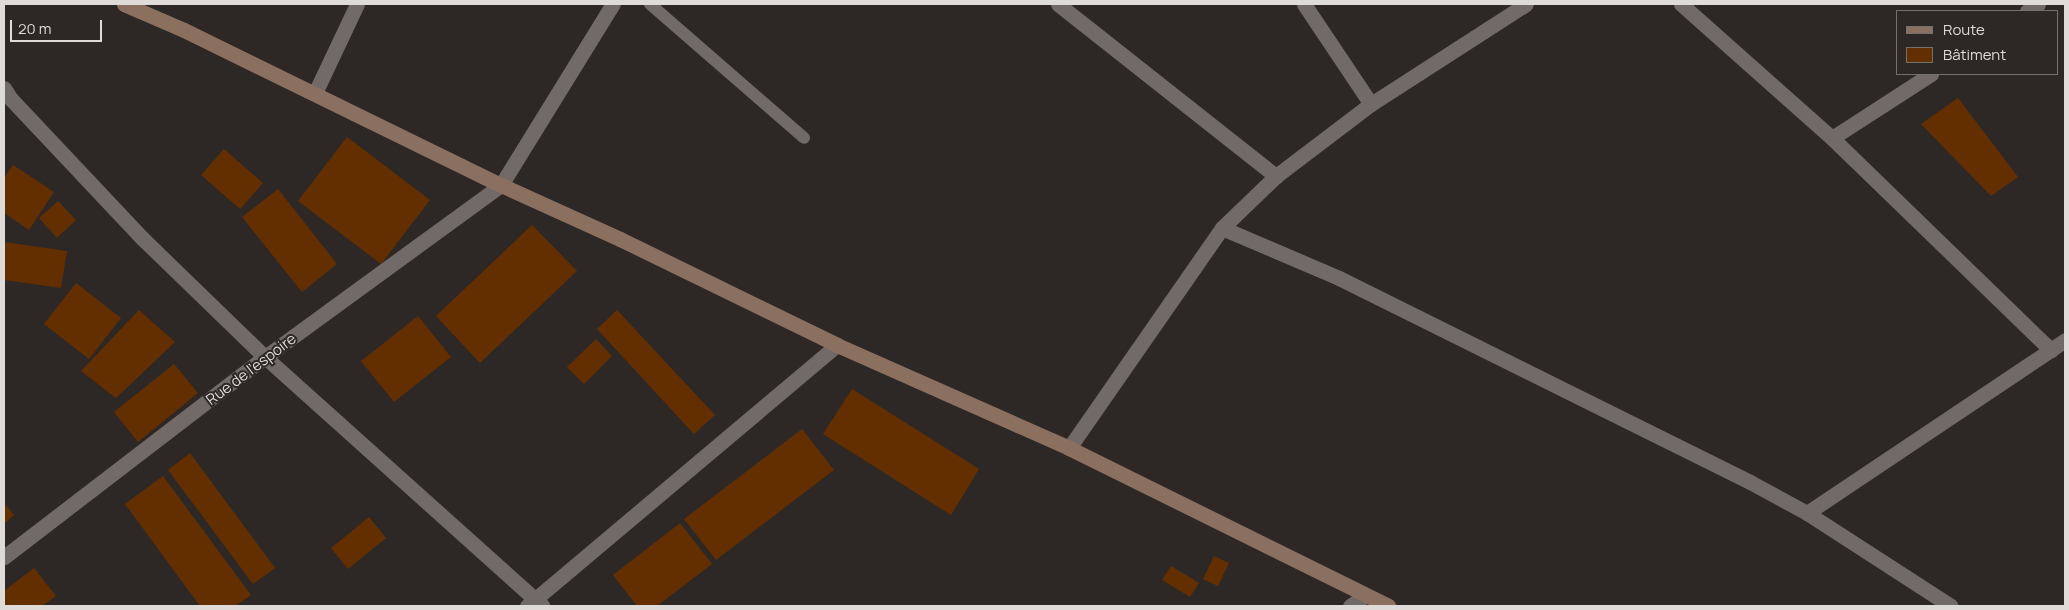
<!DOCTYPE html>
<html>
<head>
<meta charset="utf-8">
<style>
  body { margin:0 }
  #map { position:relative; width:2069px; height:610px; overflow:hidden; background:#2d2825; font-family:Manrope,sans-serif }
  div>[style] { position:absolute }
  .building>* { inset:0; background:#642f00 }
  .lane>* { height:12px; margin:-6px; padding:0 6px; transform-origin:6px; border-radius:6px; background:#716a66 }
  .street>* { height:15px; margin:-7.5px; padding:0 7.5px; transform-origin:7.5px; border-radius:7.5px; background:#716a66 }
  .secondary>* { height:15px; margin:-7.5px; padding:0 7.5px; transform-origin:7.5px; border-radius:7.5px; background:#8b705f }
  span { translate:-50% -50%; white-space:nowrap; text-align:center; line-height:1.15; -webkit-text-stroke:4px #2d2825; paint-order:stroke }
  .street-label { font-size:15px; color:#dfdbd9 }
  .frame { position:absolute; inset:0; border:5px solid #dfdbd9; pointer-events:none }
  .legend { position:absolute; left:1896px; top:10px; width:162px; height:65px; box-sizing:border-box; background:#2d2825; border:1px solid #74706d; margin:0; padding:6px 9px; list-style:none; font-size:15px; color:#dfdbd9 }
  .legend li { display:flex; align-items:center; gap:10px; height:25px }
  .legend b { width:25px; border:1px solid #74706d }
  .scale { position:absolute; left:10px; top:20px; width:92px; height:22px; box-sizing:border-box; border:2px solid #dfdbd9; border-top:0; padding-left:6px; font-size:15px; line-height:18px; white-space:nowrap; color:#dfdbd9; -webkit-text-stroke:4px #2d2825; paint-order:stroke }
</style>
</head>
<body>
<div id="map">
  <div class="building">
    <i style="clip-path:polygon(1958px 98px,2018px 177px,1991px 196px,1921px 124px)"></i>
    <i style="clip-path:polygon(347px 137px,430px 200px,381px 264px,298px 201px)"></i>
    <i style="clip-path:polygon(224px 149px,263px 183px,240px 209px,201px 175px)"></i>
    <i style="clip-path:polygon(13px 165px,54px 192px,29px 230px,4px 213px,4px 178px)"></i>
    <i style="clip-path:polygon(278px 189px,337px 264px,302px 292px,242px 217px)"></i>
    <i style="clip-path:polygon(58px 201px,76px 220px,57px 238px,39px 218px)"></i>
    <i style="clip-path:polygon(532px 225px,577px 271px,480px 363px,436px 316px)"></i>
    <i style="clip-path:polygon(4px 242px,67px 251px,61px 288px,4px 280px)"></i>
    <i style="clip-path:polygon(76px 283px,121px 318px,89px 359px,44px 324px)"></i>
    <i style="clip-path:polygon(139px 310px,175px 342px,116px 398px,81px 371px)"></i>
    <i style="clip-path:polygon(617px 310px,715px 415px,694px 434px,597px 329px)"></i>
    <i style="clip-path:polygon(418px 316px,451px 357px,394px 402px,361px 361px)"></i>
    <i style="clip-path:polygon(596px 339px,612px 356px,584px 384px,567px 367px)"></i>
    <i style="clip-path:polygon(174px 364px,198px 393px,138px 442px,114px 412px)"></i>
    <i style="clip-path:polygon(852px 389px,979px 469px,951px 515px,823px 434px)"></i>
    <i style="clip-path:polygon(802px 429px,834px 470px,716px 560px,684px 519px)"></i>
    <i style="clip-path:polygon(190px 453px,275px 568px,253px 584px,168px 470px)"></i>
    <i style="clip-path:polygon(163px 476px,251px 595px,235px 606px,200px 606px,125px 504px)"></i>
    <i style="clip-path:polygon(4px 503px,14px 515px,4px 524px)"></i>
    <i style="clip-path:polygon(369px 517px,386px 538px,348px 569px,331px 548px)"></i>
    <i style="clip-path:polygon(680px 523px,712px 564px,657px 606px,637px 606px,613px 575px)"></i>
    <i style="clip-path:polygon(1214px 556px,1229px 563px,1218px 586px,1203px 579px)"></i>
    <i style="clip-path:polygon(1171px 566px,1199px 583px,1190px 597px,1162px 580px)"></i>
    <i style="clip-path:polygon(34px 568px,56px 596px,42px 606px,4px 606px,4px 591px)"></i>
  </div>
  <div class="lane">
    <i style="left:650px;top:4px;width:204px;rotate:41deg"></i>
  </div>
  <div class="street">
    <i style="left:1058px;top:4px;width:278px;rotate:38.3deg"></i>
    <i style="left:1276px;top:176px;width:75px;rotate:136.1deg"></i>
    <i style="left:1222px;top:228px;width:127px;rotate:23.1deg"></i>
    <i style="left:1339px;top:278px;width:459px;rotate:26.4deg"></i>
    <i style="left:1750px;top:482px;width:65px;rotate:28.5deg"></i>
    <i style="left:1807px;top:513px;width:171px;rotate:32.9deg"></i>
    <i style="left:1304px;top:4px;width:120px;rotate:56.2deg"></i>
    <i style="left:1681px;top:4px;width:202px;rotate:41.6deg"></i>
    <i style="left:1832px;top:138px;width:305px;rotate:44.1deg"></i>
    <i style="left:2027px;top:11px;width:13px;rotate:-32deg"></i>
    <i style="left:4px;top:88px;width:13px;rotate:58deg"></i>
    <i style="left:11px;top:99px;width:191px;rotate:46.7deg"></i>
    <i style="left:142px;top:238px;width:171px;rotate:44.1deg"></i>
    <i style="left:265px;top:357px;width:373px;rotate:41.9deg"></i>
    <i style="left:315px;top:93px;width:98px;rotate:-64.7deg"></i>
    <i style="left:1832px;top:138px;width:118px;rotate:-32.9deg"></i>
    <i style="left:1276px;top:176px;width:119px;rotate:-37.2deg"></i>
    <i style="left:1371px;top:104px;width:184px;rotate:-32.8deg"></i>
    <i style="left:1069px;top:448px;width:268px;rotate:-55.2deg"></i>
    <i style="left:1807px;top:513px;width:311px;rotate:-33.8deg"></i>
    <i style="left:4px;top:557px;width:329px;rotate:-37.5deg"></i>
    <i style="left:265px;top:357px;width:292px;rotate:-36.1deg"></i>
    <i style="left:501px;top:185px;width:213px;rotate:-58.3deg"></i>
    <i style="left:527px;top:606px;width:405px;rotate:-40.1deg"></i>
    <i style="left:1350px;top:606px;width:18px;rotate:-34deg"></i>
  </div>
  <div class="secondary">
    <i style="left:124px;top:4px;width:65px;rotate:23.4deg"></i>
    <i style="left:184px;top:30px;width:353px;rotate:26.1deg"></i>
    <i style="left:501px;top:185px;width:131px;rotate:24.4deg"></i>
    <i style="left:620px;top:239px;width:242px;rotate:26deg"></i>
    <i style="left:837px;top:345px;width:254px;rotate:23.9deg"></i>
    <i style="left:1069px;top:448px;width:356px;rotate:26.3deg"></i>
  </div>
  <div class="street-label">
    <span style="left:251px;top:369px;rotate:-37deg">Rue de l'espoire</span>
  </div>
  <div class="frame"></div>
  <ul class="legend">
  <li><b style="height:6px;background:#8b705f"></b>Route</li>
  <li><b style="height:14px;background:#642f00"></b>Bâtiment</li>
  </ul>
  <div class="scale">20 m</div>
</div>
</body>
</html>
